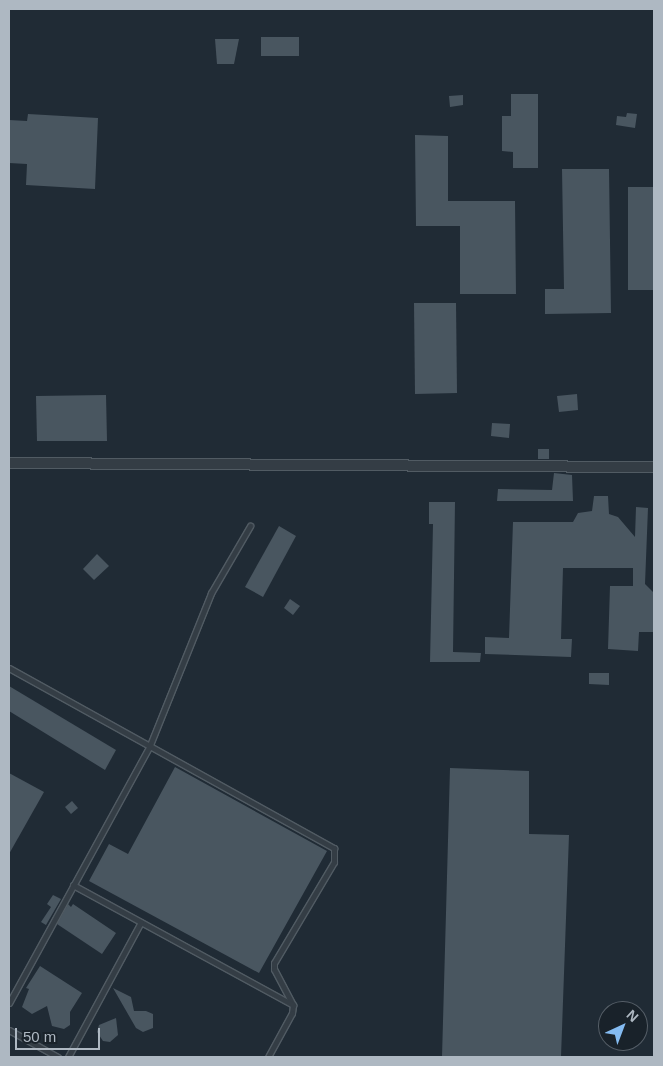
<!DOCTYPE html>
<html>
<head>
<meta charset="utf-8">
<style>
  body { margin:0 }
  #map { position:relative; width:663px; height:1066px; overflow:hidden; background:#202b35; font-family:Helvetica,sans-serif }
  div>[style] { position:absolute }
  .building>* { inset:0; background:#495660 }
  .roads { filter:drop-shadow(1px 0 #515b63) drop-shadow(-1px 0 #515b63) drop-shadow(0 1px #515b63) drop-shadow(0 -1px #515b63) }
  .lane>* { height:5px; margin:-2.5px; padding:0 2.5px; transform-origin:2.5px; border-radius:2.5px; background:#343d45 }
  .street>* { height:10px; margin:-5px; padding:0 5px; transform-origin:5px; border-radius:5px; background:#343d45 }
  span { translate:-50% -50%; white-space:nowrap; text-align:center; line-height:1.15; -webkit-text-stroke:4.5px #19222a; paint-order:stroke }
  .frame { position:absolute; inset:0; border:10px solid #aeb8c2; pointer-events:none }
  .north { position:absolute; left:598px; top:1001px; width:50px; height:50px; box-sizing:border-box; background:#19222a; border:1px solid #555e67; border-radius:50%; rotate:43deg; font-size:14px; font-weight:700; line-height:20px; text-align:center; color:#aeb8c2 }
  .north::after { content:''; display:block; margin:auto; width:18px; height:22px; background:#84bbf1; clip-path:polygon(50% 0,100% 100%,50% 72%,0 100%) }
  .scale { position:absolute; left:15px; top:1028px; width:85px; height:22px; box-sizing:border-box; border:2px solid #aeb8c2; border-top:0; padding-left:6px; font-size:15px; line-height:18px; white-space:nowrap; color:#aeb8c2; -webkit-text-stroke:4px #19222a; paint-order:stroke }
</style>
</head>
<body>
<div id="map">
  <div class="building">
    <i style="clip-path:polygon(261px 37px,299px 37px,299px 56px,261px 56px)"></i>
    <i style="clip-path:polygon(215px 39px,239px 39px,234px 64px,217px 64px)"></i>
    <i style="clip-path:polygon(511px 94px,538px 94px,538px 168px,513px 168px,513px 152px,502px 151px,502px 116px,511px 116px)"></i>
    <i style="clip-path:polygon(463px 95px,463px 105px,450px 107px,449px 96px)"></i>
    <i style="clip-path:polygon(627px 113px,637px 114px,635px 128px,616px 125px,617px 116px,626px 117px)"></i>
    <i style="clip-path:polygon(28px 114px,98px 118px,95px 189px,26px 185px,27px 164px,9px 163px,9px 120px,27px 121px)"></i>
    <i style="clip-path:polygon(415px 135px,448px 136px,448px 201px,515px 201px,516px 294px,460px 294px,460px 226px,416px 226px)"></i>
    <i style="clip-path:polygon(562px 169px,609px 169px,611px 313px,545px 314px,545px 289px,564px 289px)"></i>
    <i style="clip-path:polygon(628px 187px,654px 187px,654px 290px,628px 290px)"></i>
    <i style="clip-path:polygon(414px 303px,456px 303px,457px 393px,415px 394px)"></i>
    <i style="clip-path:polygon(577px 394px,578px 410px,559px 412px,557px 396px)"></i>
    <i style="clip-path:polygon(106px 395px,107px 441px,37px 441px,36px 396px)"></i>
    <i style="clip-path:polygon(492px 423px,510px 424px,509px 438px,491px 436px)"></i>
    <i style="clip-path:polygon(538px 449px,549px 449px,549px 459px,538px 459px)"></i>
    <i style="clip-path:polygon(554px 473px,572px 475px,573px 501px,497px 501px,498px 489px,552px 490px)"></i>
    <i style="clip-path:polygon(594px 496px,608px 496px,609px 514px,618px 517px,635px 537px,636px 507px,648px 508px,645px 584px,653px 592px,654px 632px,639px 632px,638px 651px,608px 649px,610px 586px,633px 586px,633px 568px,563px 568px,561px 639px,572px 639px,571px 657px,485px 654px,485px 637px,509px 638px,513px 522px,573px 522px,578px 513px,592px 511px)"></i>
    <i style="clip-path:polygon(429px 502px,455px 502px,453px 652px,481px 653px,480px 662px,430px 662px,433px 524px,429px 524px)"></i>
    <i style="clip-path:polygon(279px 526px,296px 536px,263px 597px,245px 587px)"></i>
    <i style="clip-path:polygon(97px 554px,109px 566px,94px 580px,83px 569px)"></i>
    <i style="clip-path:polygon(290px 599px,300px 606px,293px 615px,284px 608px)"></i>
    <i style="clip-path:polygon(589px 673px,609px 673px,609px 685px,589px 684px)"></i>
    <i style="clip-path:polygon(9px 686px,116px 750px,105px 770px,9px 711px)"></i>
    <i style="clip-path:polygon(175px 767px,327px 851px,259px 973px,89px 881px,109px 844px,128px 854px)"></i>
    <i style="clip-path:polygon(450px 768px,529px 771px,529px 834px,569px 835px,561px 1057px,442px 1057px)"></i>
    <i style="clip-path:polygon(9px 773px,44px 792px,9px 854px)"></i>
    <i style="clip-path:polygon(72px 801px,78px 808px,71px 814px,65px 807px)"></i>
    <i style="clip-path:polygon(53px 895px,61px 899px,46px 925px,41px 922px,51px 907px,47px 904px)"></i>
    <i style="clip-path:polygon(68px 904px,71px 907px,73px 904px,116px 933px,102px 954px,57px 924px)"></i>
    <i style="clip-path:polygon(40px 966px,82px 993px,70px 1012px,70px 1025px,64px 1029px,52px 1026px,47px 1006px,32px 1014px,22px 1007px,29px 989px,26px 988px)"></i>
    <i style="clip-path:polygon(113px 988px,131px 997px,134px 1011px,146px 1011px,153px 1014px,153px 1028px,143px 1032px,136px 1028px)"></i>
    <i style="clip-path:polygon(116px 1018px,118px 1035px,110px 1042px,103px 1041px,97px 1032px,99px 1025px)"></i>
  </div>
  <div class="roads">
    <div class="lane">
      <i style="left:9px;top:668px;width:372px;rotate:29deg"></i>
      <i style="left:334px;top:848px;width:14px;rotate:90deg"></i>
      <i style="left:334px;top:862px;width:117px;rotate:120.7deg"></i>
      <i style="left:274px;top:963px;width:6px;rotate:90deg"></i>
      <i style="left:274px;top:969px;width:41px;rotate:62.2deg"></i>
      <i style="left:293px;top:1005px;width:8px;rotate:97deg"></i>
      <i style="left:292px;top:1013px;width:50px;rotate:118.6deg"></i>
      <i style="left:73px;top:885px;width:251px;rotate:28.6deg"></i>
      <i style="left:9px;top:1003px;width:294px;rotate:-61.3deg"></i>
      <i style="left:150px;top:745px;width:164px;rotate:-68.1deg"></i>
      <i style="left:211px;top:593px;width:78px;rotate:-59.8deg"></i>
      <i style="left:9px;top:1030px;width:56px;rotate:28.9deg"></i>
      <i style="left:68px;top:1057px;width:153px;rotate:-61.6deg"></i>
    </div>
    <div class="street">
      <i style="left:9px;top:463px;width:645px;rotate:0.36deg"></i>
    </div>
  </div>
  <div class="frame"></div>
  <div class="north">N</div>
  <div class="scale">50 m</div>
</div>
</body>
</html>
